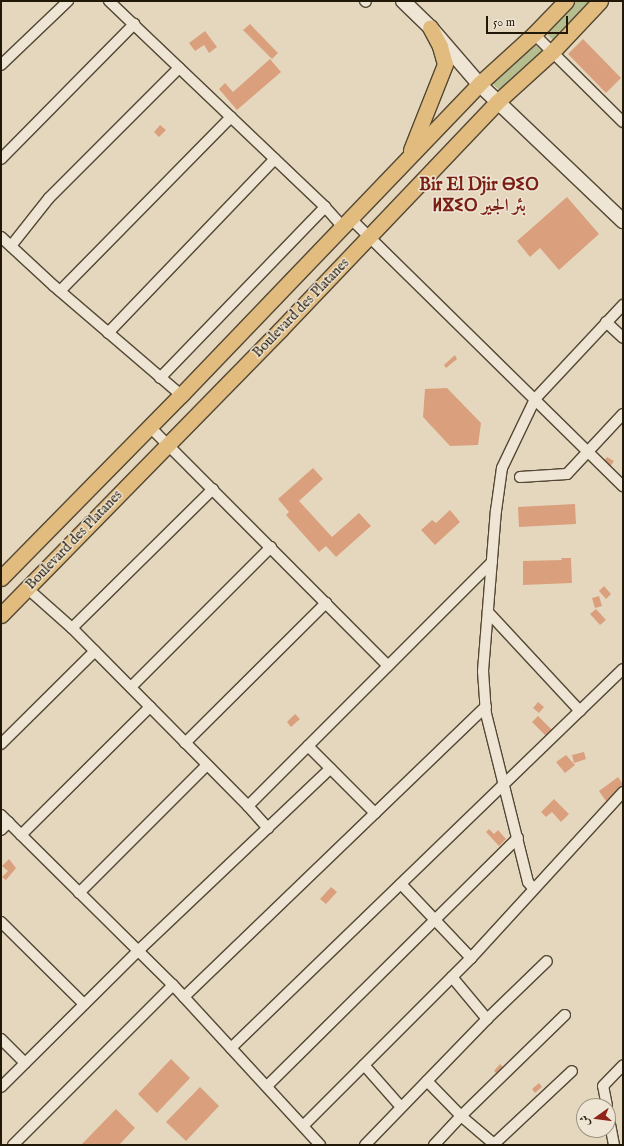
<!DOCTYPE html>
<html>
<head>
<meta charset="utf-8">
<style>
  body { margin:0 }
  #map { position:relative; width:624px; height:1146px; overflow:hidden; background:#e5d7bd; font-family:"IM FELL English",Amiri,"Noto Sans Tifinagh",serif }
  div>[style] { position:absolute }
  .green>* { inset:0; background:#b6be90 }
  .building>* { inset:0; background:#daa07e }
  .roads { filter:drop-shadow(1px 0 #534835) drop-shadow(-1px 0 #534835) drop-shadow(0 1px #534835) drop-shadow(0 -1px #534835) }
  .street>* { height:10px; margin:-5px; padding:0 5px; transform-origin:5px; border-radius:5px; background:#eee5d4 }
  .secondary>* { height:14px; margin:-7px; padding:0 7px; transform-origin:7px; border-radius:7px; background:#eee5d4 }
  .primary>* { height:15px; margin:-7.5px; padding:0 7.5px; transform-origin:7.5px; border-radius:7.5px; background:#e2bc7e }
  span { translate:-50% -50%; white-space:nowrap; text-align:center; line-height:1.15; -webkit-text-stroke:3px #eee5d4; paint-order:stroke }
  .street-label { font-size:14px; color:#221808 }
  .district-label { font-size:18px; color:#7a1f14; font-weight:700 }
  .frame { position:absolute; inset:0; border:2px solid #221808; pointer-events:none }
  .north { position:absolute; left:576px; top:1098px; width:40px; height:40px; box-sizing:border-box; background:#eee5d4; border:1px solid #9c9382; border-radius:50%; rotate:256deg; font-size:11px; font-weight:700; line-height:16px; text-align:center; color:#221808 }
  .north::after { content:''; display:block; margin:auto; width:14px; height:18px; background:#8f2418; clip-path:polygon(50% 0,100% 100%,50% 72%,0 100%) }
  .scale { position:absolute; left:486px; top:16px; width:82px; height:18px; box-sizing:border-box; border:2px solid #221808; border-top:0; padding-left:5px; font-size:12px; line-height:14px; white-space:nowrap; color:#221808; -webkit-text-stroke:3px #eee5d4; paint-order:stroke }
</style>
</head>
<body>
<div id="map">
  <div class="green">
    <i style="clip-path:polygon(571px 1px,593px 1px,554px 41px,543px 30px)"></i>
    <i style="clip-path:polygon(531px 41px,543px 52px,503px 94px,491px 82px)"></i>
  </div>
  <div class="building">
    <i style="clip-path:polygon(250px 24px,278px 53px,272px 59px,243px 30px)"></i>
    <i style="clip-path:polygon(205px 31px,217px 47px,209px 53px,204px 45px,195px 51px,189px 43px)"></i>
    <i style="clip-path:polygon(583px 39px,621px 78px,606px 93px,568px 54px)"></i>
    <i style="clip-path:polygon(270px 59px,281px 72px,237px 110px,219px 89px,225px 83px,233px 92px)"></i>
    <i style="clip-path:polygon(160px 125px,166px 130px,159px 137px,154px 132px)"></i>
    <i style="clip-path:polygon(567px 197px,599px 234px,559px 270px,540px 248px,530px 257px,517px 241px)"></i>
    <i style="clip-path:polygon(455px 355px,457px 359px,446px 368px,444px 365px)"></i>
    <i style="clip-path:polygon(447px 388px,481px 423px,478px 445px,450px 446px,423px 417px,425px 389px)"></i>
    <i style="clip-path:polygon(607px 457px,614px 461px,605px 474px,598px 469px)"></i>
    <i style="clip-path:polygon(313px 468px,323px 479px,299px 501px,332px 537px,359px 513px,371px 526px,336px 557px,326px 546px,319px 552px,286px 515px,289px 512px,278px 499px)"></i>
    <i style="clip-path:polygon(575px 504px,576px 524px,519px 527px,518px 507px)"></i>
    <i style="clip-path:polygon(450px 510px,460px 522px,435px 545px,421px 530px,432px 520px,436px 523px)"></i>
    <i style="clip-path:polygon(561px 558px,571px 558px,572px 583px,523px 585px,523px 561px,562px 560px)"></i>
    <i style="clip-path:polygon(604px 586px,611px 594px,606px 599px,599px 591px)"></i>
    <i style="clip-path:polygon(599px 596px,602px 606px,595px 608px,592px 598px)"></i>
    <i style="clip-path:polygon(596px 609px,606px 620px,600px 625px,590px 614px)"></i>
    <i style="clip-path:polygon(538px 702px,544px 707px,539px 713px,533px 708px)"></i>
    <i style="clip-path:polygon(295px 714px,300px 719px,291px 727px,287px 722px)"></i>
    <i style="clip-path:polygon(538px 716px,557px 735px,551px 741px,532px 722px)"></i>
    <i style="clip-path:polygon(584px 752px,586px 759px,574px 763px,572px 755px)"></i>
    <i style="clip-path:polygon(566px 755px,575px 765px,565px 773px,556px 762px)"></i>
    <i style="clip-path:polygon(618px 777px,623px 784px,623px 793px,608px 804px,599px 791px)"></i>
    <i style="clip-path:polygon(554px 799px,569px 814px,561px 822px,552px 812px,546px 817px,541px 812px)"></i>
    <i style="clip-path:polygon(489px 829px,494px 834px,498px 830px,506px 839px,499px 846px,486px 832px)"></i>
    <i style="clip-path:polygon(9px 859px,16px 868px,6px 880px,2px 877px,8px 871px,2px 866px)"></i>
    <i style="clip-path:polygon(331px 887px,337px 892px,326px 904px,320px 899px)"></i>
    <i style="clip-path:polygon(171px 1059px,190px 1078px,157px 1113px,138px 1094px)"></i>
    <i style="clip-path:polygon(500px 1064px,504px 1068px,498px 1075px,494px 1071px)"></i>
    <i style="clip-path:polygon(539px 1083px,542px 1087px,535px 1093px,532px 1089px)"></i>
    <i style="clip-path:polygon(200px 1087px,219px 1106px,186px 1141px,166px 1122px)"></i>
    <i style="clip-path:polygon(116px 1109px,135px 1128px,119px 1145px,84px 1145px,82px 1144px)"></i>
  </div>
  <div class="roads">
    <div class="street">
      <i style="left:109px;top:1px;width:298px;rotate:43.6deg"></i>
      <i style="left:325px;top:207px;width:25px;rotate:48deg"></i>
      <i style="left:365px;top:1px;width:1px;rotate:45deg"></i>
      <i style="left:534px;top:34px;width:125px;rotate:44.7deg"></i>
      <i style="left:1px;top:65px;width:93px;rotate:-43.7deg"></i>
      <i style="left:1px;top:159px;width:190px;rotate:-45.4deg"></i>
      <i style="left:350px;top:218px;width:383px;rotate:44.5deg"></i>
      <i style="left:1px;top:237px;width:72px;rotate:42.8deg"></i>
      <i style="left:54px;top:286px;width:167px;rotate:40.6deg"></i>
      <i style="left:11px;top:246px;width:61px;rotate:-51.6deg"></i>
      <i style="left:49px;top:198px;width:184px;rotate:-45deg"></i>
      <i style="left:60px;top:291px;width:244px;rotate:-45.5deg"></i>
      <i style="left:606px;top:322px;width:23px;rotate:43deg"></i>
      <i style="left:108px;top:333px;width:241px;rotate:-46.2deg"></i>
      <i style="left:160px;top:378px;width:238px;rotate:-46deg"></i>
      <i style="left:150px;top:427px;width:337px;rotate:45.1deg"></i>
      <i style="left:520px;top:477px;width:47px;rotate:-3.7deg"></i>
      <i style="left:567px;top:474px;width:82px;rotate:-47deg"></i>
      <i style="left:27px;top:588px;width:60px;rotate:41.6deg"></i>
      <i style="left:72px;top:628px;width:250px;rotate:45.3deg"></i>
      <i style="left:248px;top:806px;width:30px;rotate:48deg"></i>
      <i style="left:488px;top:612px;width:135px;rotate:47.1deg"></i>
      <i style="left:72px;top:628px;width:198px;rotate:-44.6deg"></i>
      <i style="left:131px;top:687px;width:198px;rotate:-45deg"></i>
      <i style="left:185px;top:743px;width:199px;rotate:-44.8deg"></i>
      <i style="left:1px;top:744px;width:132px;rotate:-44.7deg"></i>
      <i style="left:308px;top:746px;width:95px;rotate:45deg"></i>
      <i style="left:248px;top:806px;width:345px;rotate:-45deg"></i>
      <i style="left:1px;top:815px;width:242px;rotate:44.7deg"></i>
      <i style="left:173px;top:985px;width:217px;rotate:47.4deg"></i>
      <i style="left:1px;top:830px;width:11px;rotate:-45deg"></i>
      <i style="left:21px;top:835px;width:182px;rotate:-44.8deg"></i>
      <i style="left:401px;top:884px;width:102px;rotate:46.6deg"></i>
      <i style="left:533px;top:888px;width:8px;rotate:-130deg"></i>
      <i style="left:528px;top:882px;width:173px;rotate:-104deg"></i>
      <i style="left:486px;top:714px;width:43px;rotate:-94deg"></i>
      <i style="left:483px;top:671px;width:161px;rotate:-85.4deg"></i>
      <i style="left:496px;top:511px;width:43px;rotate:-82.1deg"></i>
      <i style="left:502px;top:468px;width:76px;rotate:-64.4deg"></i>
      <i style="left:535px;top:399px;width:129px;rotate:-46.9deg"></i>
      <i style="left:79px;top:893px;width:181px;rotate:-45deg"></i>
      <i style="left:1px;top:922px;width:117px;rotate:44.7deg"></i>
      <i style="left:452px;top:977px;width:55px;rotate:50.2deg"></i>
      <i style="left:184px;top:997px;width:419px;rotate:-43.9deg"></i>
      <i style="left:1px;top:1039px;width:34px;rotate:45deg"></i>
      <i style="left:231px;top:1048px;width:545px;rotate:-44.03deg"></i>
      <i style="left:364px;top:1065px;width:56px;rotate:48.6deg"></i>
      <i style="left:427px;top:1081px;width:49px;rotate:45.8deg"></i>
      <i style="left:461px;top:1116px;width:43px;rotate:40.3deg"></i>
      <i style="left:267px;top:1086px;width:353px;rotate:-44.7deg"></i>
      <i style="left:1px;top:1087px;width:193px;rotate:-44.8deg"></i>
      <i style="left:138px;top:951px;width:265px;rotate:-43.5deg"></i>
      <i style="left:607px;top:1106px;width:20px;rotate:-101deg"></i>
      <i style="left:603px;top:1086px;width:29px;rotate:-46deg"></i>
      <i style="left:608px;top:1114px;width:32px;rotate:79deg"></i>
      <i style="left:304px;top:1125px;width:236px;rotate:-45deg"></i>
      <i style="left:471px;top:958px;width:225px;rotate:-47.5deg"></i>
      <i style="left:13px;top:1145px;width:226px;rotate:-45deg"></i>
      <i style="left:365px;top:1145px;width:175px;rotate:-45.9deg"></i>
      <i style="left:487px;top:1019px;width:83px;rotate:-44deg"></i>
      <i style="left:434px;top:1145px;width:40px;rotate:-47deg"></i>
      <i style="left:461px;top:1116px;width:145px;rotate:-44.2deg"></i>
      <i style="left:493px;top:1145px;width:108px;rotate:-43.1deg"></i>
    </div>
    <div class="secondary">
      <i style="left:403px;top:1px;width:37px;rotate:44deg"></i>
      <i style="left:430px;top:27px;width:75px;rotate:49.3deg"></i>
      <i style="left:479px;top:84px;width:199px;rotate:43.6deg"></i>
    </div>
    <div class="primary">
      <i style="left:411px;top:150px;width:92px;rotate:-68.4deg"></i>
      <i style="left:445px;top:64px;width:19px;rotate:-106deg"></i>
      <i style="left:440px;top:46px;width:21px;rotate:-118deg"></i>
      <i style="left:1px;top:578px;width:257px;rotate:-45.5deg"></i>
      <i style="left:181px;top:395px;width:431px;rotate:-46.2deg"></i>
      <i style="left:479px;top:84px;width:74px;rotate:-42.3deg"></i>
      <i style="left:534px;top:34px;width:46px;rotate:-45.9deg"></i>
      <i style="left:1px;top:615px;width:399px;rotate:-45.6deg"></i>
      <i style="left:280px;top:330px;width:315px;rotate:-46.4deg"></i>
      <i style="left:497px;top:102px;width:74px;rotate:-42.3deg"></i>
      <i style="left:552px;top:52px;width:70px;rotate:-46.7deg"></i>
    </div>
  </div>
  <div class="street-label">
    <span style="left:301px;top:308px;rotate:-46deg">Boulevard des Platanes</span>
    <span style="left:74px;top:540px;rotate:-46deg">Boulevard des Platanes</span>
  </div>
  <div class="district-label">
    <span style="left:479px;top:197px">Bir El Djir ⴱⵉⵔ<br>ⵍⴵⵉⵔ بئر الجير</span>
  </div>
  <div class="frame"></div>
  <div class="north">ش</div>
  <div class="scale">50 m</div>
</div>
</body>
</html>
